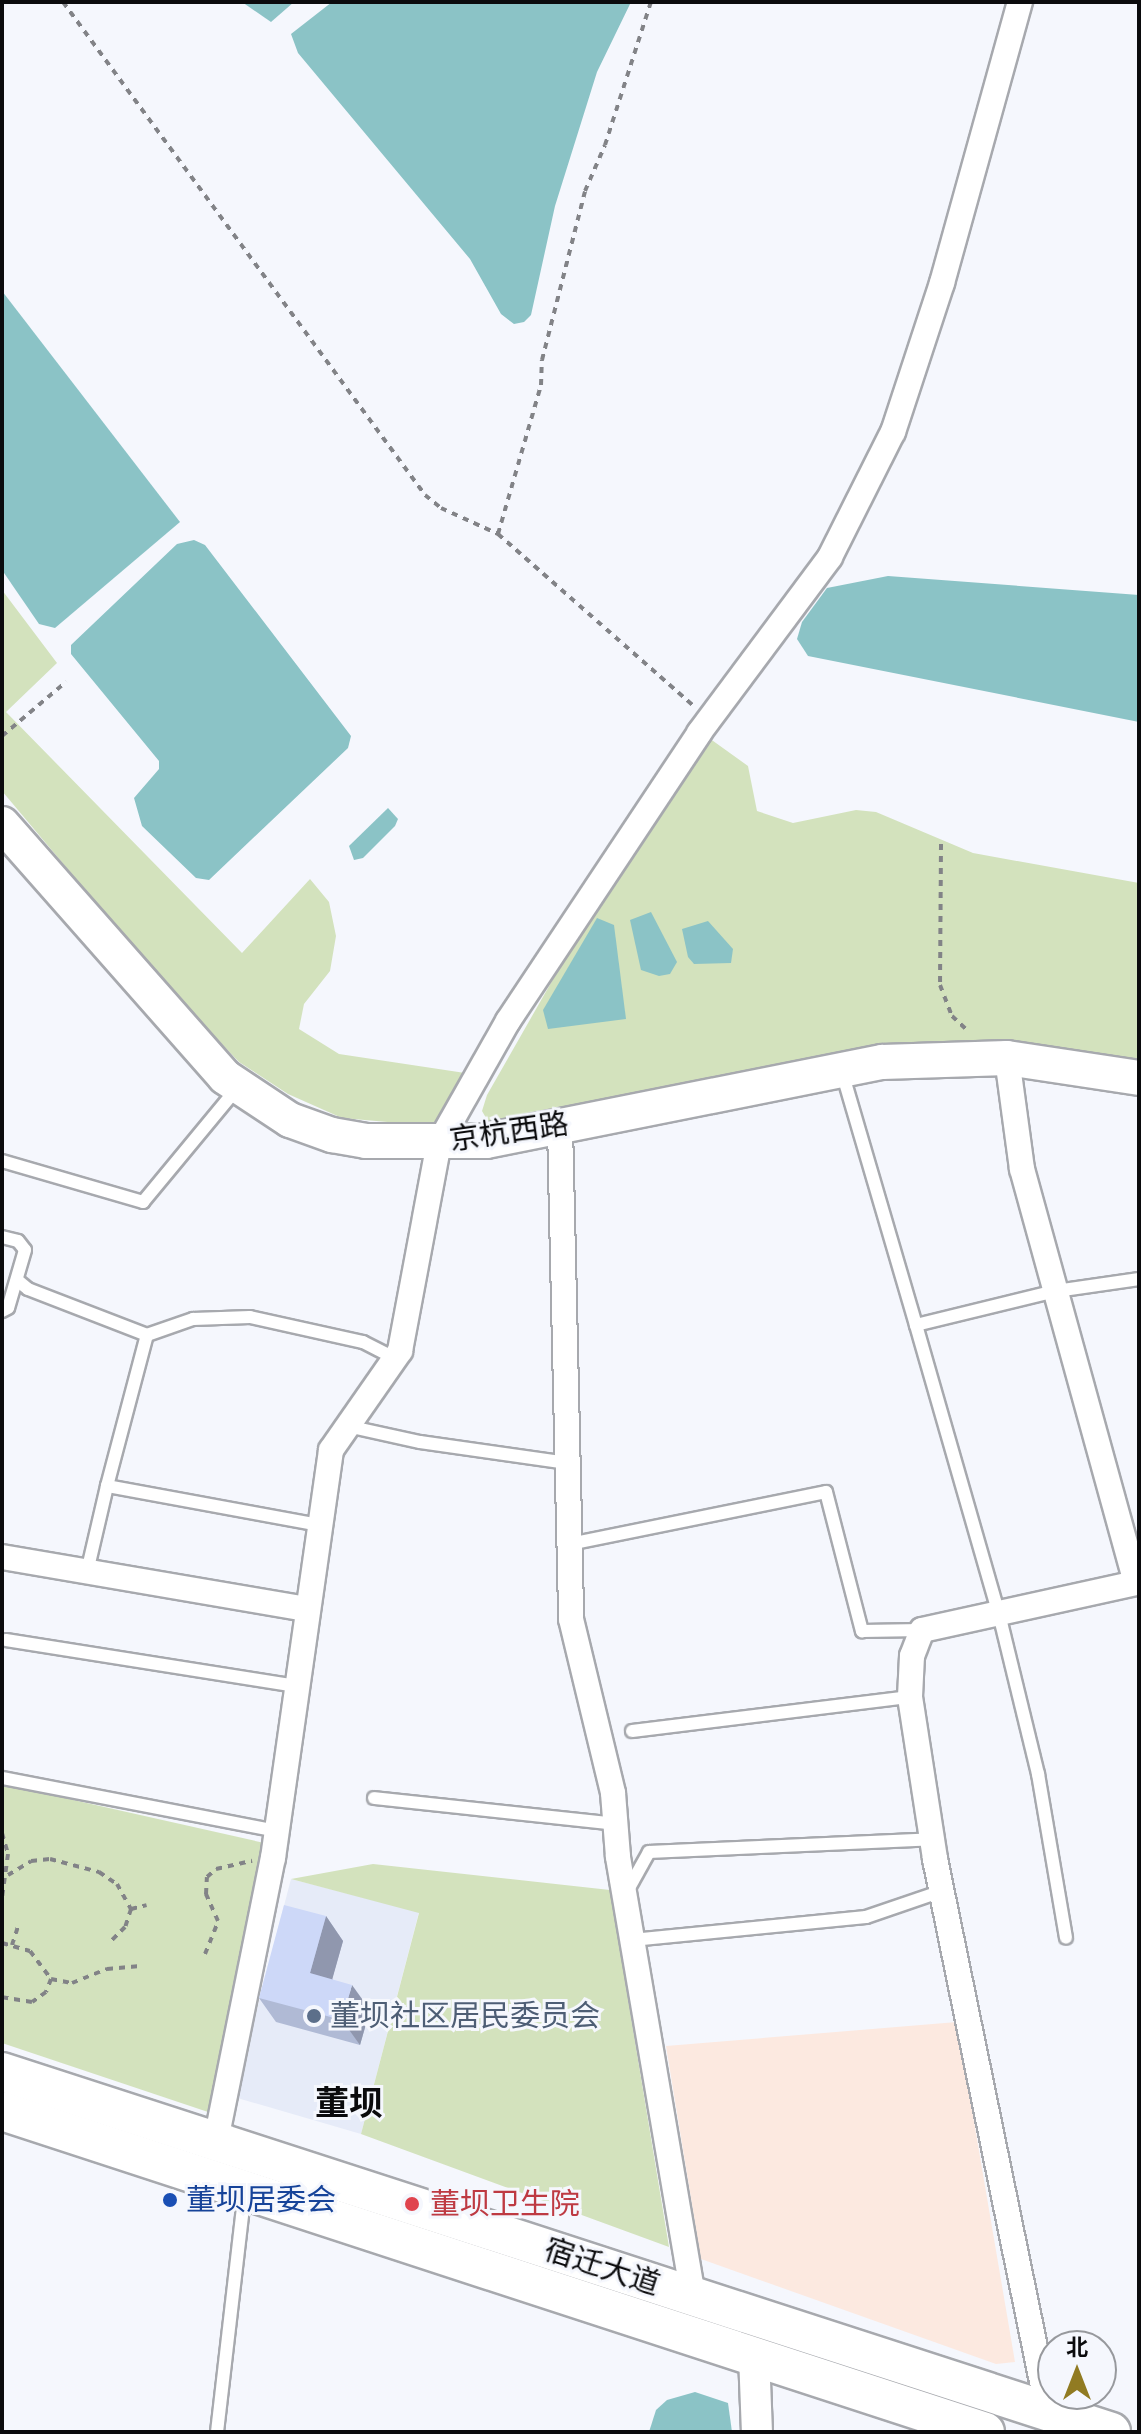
<!DOCTYPE html>
<html>
<head>
<meta charset="utf-8">
<style>
  body { margin:0 }
  #map { position:relative; width:1141px; height:2434px; overflow:hidden; background:#f5f7fd; font-family:Figtree,"Noto Sans SC",sans-serif }
  div>[style] { position:absolute }
  .built>* { inset:0; background:#e6ebf8 }
  .industrial>* { inset:0; background:#fce9e0 }
  .green>* { inset:0; background:#d3e2bd }
  .water>* { inset:0; background:#8bc3c6 }
  .path>* { height:4px; margin-top:-2px; transform-origin:0; background:repeating-linear-gradient(90deg,#828387 0 6px,transparent 0 12px) }
  .roads { filter:drop-shadow(2px 0 #a7a9ae) drop-shadow(-2px 0 #a7a9ae) drop-shadow(0 2px #a7a9ae) drop-shadow(0 -2px #a7a9ae) }
  .service>* { height:12px; margin:-6px; padding:0 6px; transform-origin:6px; border-radius:6px; background:#fff }
  .minor>* { height:24px; margin:-12px; padding:0 12px; transform-origin:12px; border-radius:12px; background:#fff }
  .tertiary>* { height:30px; margin:-15px; padding:0 15px; transform-origin:15px; border-radius:15px; background:#fff }
  .secondary>* { height:34px; margin:-17px; padding:0 17px; transform-origin:17px; border-radius:17px; background:#fff }
  .primary>* { height:38px; margin:-19px; padding:0 19px; transform-origin:19px; border-radius:19px; background:#fff }
  .wall>* { inset:0; background:#b0bad5 }
  .shaded-wall>* { inset:0; background:#9097ae }
  .building>* { inset:0; background:#cdd8f8 }
  .dots>* { width:22px; height:22px; translate:-50% -50%; box-sizing:border-box; border:4px solid #f5f7fd; border-radius:50% }
  span { translate:-50% -50%; white-space:nowrap; text-align:center; line-height:1.15; -webkit-text-stroke:6px #f5f7fd; paint-order:stroke }
  .street-label { font-size:30px; color:#0b0b0d }
  .service-label { font-size:30px; color:#4e5e75 }
  .left { translate:0 -50%; text-align:left }
  .transit-label { font-size:30px; color:#164399 }
  .health-label { font-size:30px; color:#be3a42 }
  .quarter-label { font-size:34px; color:#0b0b0d; font-weight:700 }
  .frame { position:absolute; inset:0; border:4px solid #0b0b0d; pointer-events:none }
  .north { position:absolute; left:1037px; top:2330px; width:80px; height:80px; box-sizing:border-box; background:#f5f7fd; border:2px solid #97999d; border-radius:50%; rotate:0deg; font-size:22px; font-weight:700; line-height:32px; text-align:center; color:#0b0b0d }
  .north::after { content:''; display:block; margin:auto; width:28px; height:36px; background:#917b22; clip-path:polygon(50% 0,100% 100%,50% 72%,0 100%) }
</style>
</head>
<body>
<div id="map">
  <div class="built">
    <i style="clip-path:polygon(291px 1879px,419px 1912px,361px 2134px,234px 2097px)"></i>
  </div>
  <div class="industrial">
    <i style="clip-path:polygon(957px 2022px,1015px 2362px,996px 2364px,701px 2259px,666px 2046px)"></i>
  </div>
  <div class="green">
    <i style="clip-path:polygon(2px 590px,57px 663px,6px 712px,242px 953px,310px 879px,329px 902px,336px 936px,330px 971px,304px 1004px,299px 1029px,339px 1054px,465px 1073px,433px 1126px,342px 1118px,288px 1094px,239px 1062px,160px 979px,2px 791px)"></i>
    <i style="clip-path:polygon(709px 738px,748px 766px,757px 811px,793px 823px,856px 810px,876px 812px,973px 853px,1139px 883px,1139px 1062px,965px 1045px,489px 1123px,482px 1111px,487px 1095px,576px 939px)"></i>
    <i style="clip-path:polygon(2px 1784px,269px 1844px,214px 2114px,2px 2043px)"></i>
    <i style="clip-path:polygon(373px 1864px,610px 1890px,669px 2247px,361px 2134px,419px 1913px,291px 1879px)"></i>
  </div>
  <div class="water">
    <i style="clip-path:polygon(242px 2px,294px 2px,271px 22px)"></i>
    <i style="clip-path:polygon(332px 2px,631px 2px,597px 72px,555px 206px,531px 315px,524px 322px,514px 324px,501px 314px,470px 259px,298px 53px,291px 34px)"></i>
    <i style="clip-path:polygon(2px 291px,180px 522px,55px 628px,39px 624px,2px 570px)"></i>
    <i style="clip-path:polygon(194px 540px,205px 545px,351px 736px,348px 748px,209px 880px,196px 878px,142px 826px,134px 798px,159px 769px,159px 761px,71px 654px,71px 645px,177px 544px)"></i>
    <i style="clip-path:polygon(888px 576px,1139px 595px,1139px 722px,808px 656px,797px 639px,802px 622px,827px 588px)"></i>
    <i style="clip-path:polygon(388px 808px,398px 819px,395px 826px,363px 858px,354px 860px,349px 846px)"></i>
    <i style="clip-path:polygon(651px 912px,677px 962px,670px 974px,659px 976px,641px 970px,630px 920px)"></i>
    <i style="clip-path:polygon(597px 918px,614px 925px,626px 1019px,548px 1029px,543px 1010px)"></i>
    <i style="clip-path:polygon(708px 921px,733px 949px,731px 963px,694px 964px,688px 957px,682px 929px)"></i>
    <i style="clip-path:polygon(695px 2392px,728px 2403px,732px 2432px,649px 2432px,656px 2410px,667px 2400px)"></i>
  </div>
  <div class="path">
    <i style="left:63px;top:2px;width:612px;rotate:53.71deg"></i>
    <i style="left:425px;top:495px;width:21px;rotate:39deg"></i>
    <i style="left:441px;top:508px;width:63px;rotate:24.5deg"></i>
    <i style="left:498px;top:534px;width:262px;rotate:41.3deg"></i>
    <i style="left:498px;top:534px;width:155px;rotate:-73.9deg"></i>
    <i style="left:541px;top:385px;width:25px;rotate:-88deg"></i>
    <i style="left:542px;top:360px;width:174px;rotate:-75.7deg"></i>
    <i style="left:585px;top:191px;width:50px;rotate:-66.5deg"></i>
    <i style="left:605px;top:145px;width:150px;rotate:-72.2deg"></i>
    <i style="left:2px;top:736px;width:84px;rotate:-40.2deg"></i>
    <i style="left:941px;top:844px;width:141px;rotate:90.4deg"></i>
    <i style="left:940px;top:985px;width:33px;rotate:69deg"></i>
    <i style="left:952px;top:1016px;width:23px;rotate:43deg"></i>
    <i style="left:2px;top:1833px;width:22px;rotate:74deg"></i>
    <i style="left:8px;top:1854px;width:44px;rotate:97.8deg"></i>
    <i style="left:8px;top:1875px;width:27px;rotate:-31deg"></i>
    <i style="left:31px;top:1861px;width:19px;rotate:-6deg"></i>
    <i style="left:50px;top:1859px;width:51px;rotate:14.9deg"></i>
    <i style="left:99px;top:1872px;width:22px;rotate:34deg"></i>
    <i style="left:117px;top:1884px;width:29px;rotate:61deg"></i>
    <i style="left:131px;top:1909px;width:19px;rotate:108deg"></i>
    <i style="left:125px;top:1927px;width:20px;rotate:135deg"></i>
    <i style="left:131px;top:1909px;width:16px;rotate:-14deg"></i>
    <i style="left:2px;top:1943px;width:29px;rotate:16deg"></i>
    <i style="left:30px;top:1951px;width:35px;rotate:53deg"></i>
    <i style="left:51px;top:1979px;width:14px;rotate:111deg"></i>
    <i style="left:46px;top:1992px;width:17px;rotate:144deg"></i>
    <i style="left:32px;top:2002px;width:30px;rotate:-171deg"></i>
    <i style="left:12px;top:1945px;width:20px;rotate:-72deg"></i>
    <i style="left:205px;top:1954px;width:35px;rotate:-68deg"></i>
    <i style="left:218px;top:1921px;width:30px;rotate:-114deg"></i>
    <i style="left:206px;top:1894px;width:17px;rotate:-87deg"></i>
    <i style="left:207px;top:1877px;width:12px;rotate:-42deg"></i>
    <i style="left:216px;top:1869px;width:37px;rotate:-13deg"></i>
    <i style="left:51px;top:1979px;width:21px;rotate:11deg"></i>
    <i style="left:72px;top:1983px;width:38px;rotate:-22deg"></i>
    <i style="left:107px;top:1969px;width:36px;rotate:-5deg"></i>
  </div>
  <div class="roads">
    <div class="service">
      <i style="left:842px;top:1072px;width:264px;rotate:73.7deg"></i>
      <i style="left:916px;top:1325px;width:144px;rotate:-13.7deg"></i>
      <i style="left:1056px;top:1291px;width:84px;rotate:-8.2deg"></i>
      <i style="left:2px;top:1161px;width:147px;rotate:16.2deg"></i>
      <i style="left:143px;top:1202px;width:149px;rotate:-50.4deg"></i>
      <i style="left:2px;top:1237px;width:16px;rotate:14deg"></i>
      <i style="left:18px;top:1241px;width:11px;rotate:52deg"></i>
      <i style="left:25px;top:1250px;width:60px;rotate:106.3deg"></i>
      <i style="left:8px;top:1308px;width:7px;rotate:153deg"></i>
      <i style="left:17px;top:1280px;width:14px;rotate:39deg"></i>
      <i style="left:28px;top:1289px;width:128px;rotate:21.1deg"></i>
      <i style="left:147px;top:1335px;width:49px;rotate:-19.2deg"></i>
      <i style="left:193px;top:1319px;width:57px;rotate:-2deg"></i>
      <i style="left:250px;top:1317px;width:116px;rotate:12.5deg"></i>
      <i style="left:363px;top:1342px;width:36px;rotate:27deg"></i>
      <i style="left:916px;top:1325px;width:301px;rotate:74deg"></i>
      <i style="left:999px;top:1614px;width:165px;rotate:76.3deg"></i>
      <i style="left:1038px;top:1774px;width:166px;rotate:80.3deg"></i>
      <i style="left:347px;top:1426px;width:75px;rotate:12.4deg"></i>
      <i style="left:420px;top:1442px;width:149px;rotate:8.1deg"></i>
      <i style="left:107px;top:1486px;width:156px;rotate:-75.2deg"></i>
      <i style="left:570px;top:1544px;width:261px;rotate:-11.5deg"></i>
      <i style="left:826px;top:1492px;width:144px;rotate:75.5deg"></i>
      <i style="left:862px;top:1631px;width:60px;rotate:-1deg"></i>
      <i style="left:87px;top:1572px;width:88px;rotate:-76.9deg"></i>
      <i style="left:107px;top:1486px;width:216px;rotate:10.4deg"></i>
      <i style="left:6px;top:1640px;width:294px;rotate:9deg"></i>
      <i style="left:632px;top:1731px;width:280px;rotate:-7deg"></i>
      <i style="left:2px;top:1778px;width:280px;rotate:10.9deg"></i>
      <i style="left:374px;top:1798px;width:243px;rotate:6.1deg"></i>
      <i style="left:629px;top:1888px;width:41px;rotate:-60.9deg"></i>
      <i style="left:649px;top:1852px;width:283px;rotate:-2.6deg"></i>
      <i style="left:632px;top:1940px;width:235px;rotate:-5.6deg"></i>
      <i style="left:866px;top:1917px;width:80px;rotate:-18.9deg"></i>
      <i style="left:217px;top:2432px;width:237px;rotate:-83.4deg"></i>
    </div>
    <div class="minor">
      <i style="left:1007px;top:1058px;width:112px;rotate:82.3deg"></i>
      <i style="left:1022px;top:1169px;width:429px;rotate:74.6deg"></i>
      <i style="left:1136px;top:1583px;width:219px;rotate:167.6deg"></i>
      <i style="left:922px;top:1630px;width:28px;rotate:111deg"></i>
      <i style="left:912px;top:1656px;width:41px;rotate:92.8deg"></i>
      <i style="left:910px;top:1697px;width:164px;rotate:81.2deg"></i>
      <i style="left:935px;top:1859px;width:563px;rotate:78.43deg"></i>
      <i style="left:560px;top:1126px;width:493px;rotate:88.7deg"></i>
      <i style="left:571px;top:1619px;width:179px;rotate:76.4deg"></i>
      <i style="left:613px;top:1793px;width:64px;rotate:85.5deg"></i>
      <i style="left:618px;top:1857px;width:446px;rotate:80.3deg"></i>
      <i style="left:2px;top:1557px;width:308px;rotate:9.7deg"></i>
      <i style="left:216px;top:2140px;width:288px;rotate:-78.6deg"></i>
      <i style="left:273px;top:1858px;width:412px;rotate:-81.9deg"></i>
      <i style="left:331px;top:1450px;width:121px;rotate:-55.1deg"></i>
      <i style="left:400px;top:1351px;width:212px;rotate:-79.4deg"></i>
      <i style="left:439px;top:1143px;width:140px;rotate:-60.5deg"></i>
      <i style="left:508px;top:1021px;width:346px;rotate:-56.4deg"></i>
      <i style="left:699px;top:733px;width:219px;rotate:-53.3deg"></i>
      <i style="left:830px;top:557px;width:140px;rotate:-63.3deg"></i>
      <i style="left:893px;top:432px;width:157px;rotate:-71.8deg"></i>
      <i style="left:942px;top:283px;width:292px;rotate:-74.5deg"></i>
    </div>
    <div class="tertiary">
      <i style="left:754px;top:2355px;width:77px;rotate:87.8deg"></i>
    </div>
    <div class="secondary">
      <i style="left:2px;top:824px;width:337px;rotate:48.6deg"></i>
      <i style="left:225px;top:1077px;width:78px;rotate:33.5deg"></i>
      <i style="left:290px;top:1120px;width:45px;rotate:19.7deg"></i>
      <i style="left:332px;top:1135px;width:35px;rotate:10deg"></i>
      <i style="left:366px;top:1141px;width:120px"></i>
      <i style="left:486px;top:1141px;width:404px;rotate:-11.3deg"></i>
      <i style="left:882px;top:1062px;width:125px;rotate:-1.8deg"></i>
      <i style="left:1007px;top:1058px;width:134px;rotate:8.6deg"></i>
    </div>
    <div class="primary">
      <i style="left:2px;top:2072px;width:1166px;rotate:17.98deg"></i>
      <i style="left:2px;top:2111px;width:1034px;rotate:18.08deg"></i>
    </div>
  </div>
  <div class="wall">
    <i style="clip-path:polygon(326px 1916px,343px 1941px,332px 1979px,370px 2010px,360px 2045px,276px 2022px,259px 1998px)"></i>
  </div>
  <div class="shaded-wall">
    <i style="clip-path:polygon(326px 1916px,343px 1941px,327px 1998px,310px 1973px)"></i>
    <i style="clip-path:polygon(352px 1985px,370px 2010px,360px 2045px,342px 2020px)"></i>
  </div>
  <div class="building">
    <i style="clip-path:polygon(284px 1905px,326px 1916px,310px 1973px,352px 1985px,342px 2020px,259px 1998px)"></i>
  </div>
  <div class="dots">
    <i style="left:314px;top:2016px;background:#5c6f8a"></i>
    <i style="left:170px;top:2200px;background:#1a4fb4"></i>
    <i style="left:412px;top:2204px;background:#e0444e"></i>
  </div>
  <div class="street-label">
    <span style="left:509px;top:1132px;rotate:-8deg">京杭西路</span>
    <span style="left:602px;top:2267px;rotate:18deg">宿迁大道</span>
  </div>
  <div class="service-label">
    <span class="left" style="left:330px;top:2016px">董坝社区居民委员会</span>
  </div>
  <div class="transit-label">
    <span class="left" style="left:186px;top:2200px">董坝居委会</span>
  </div>
  <div class="health-label">
    <span class="left" style="left:430px;top:2204px">董坝卫生院</span>
  </div>
  <div class="quarter-label">
    <span style="left:349px;top:2104px">董坝</span>
  </div>
  <div class="frame"></div>
  <div class="north">北</div>
</div>
</body>
</html>
